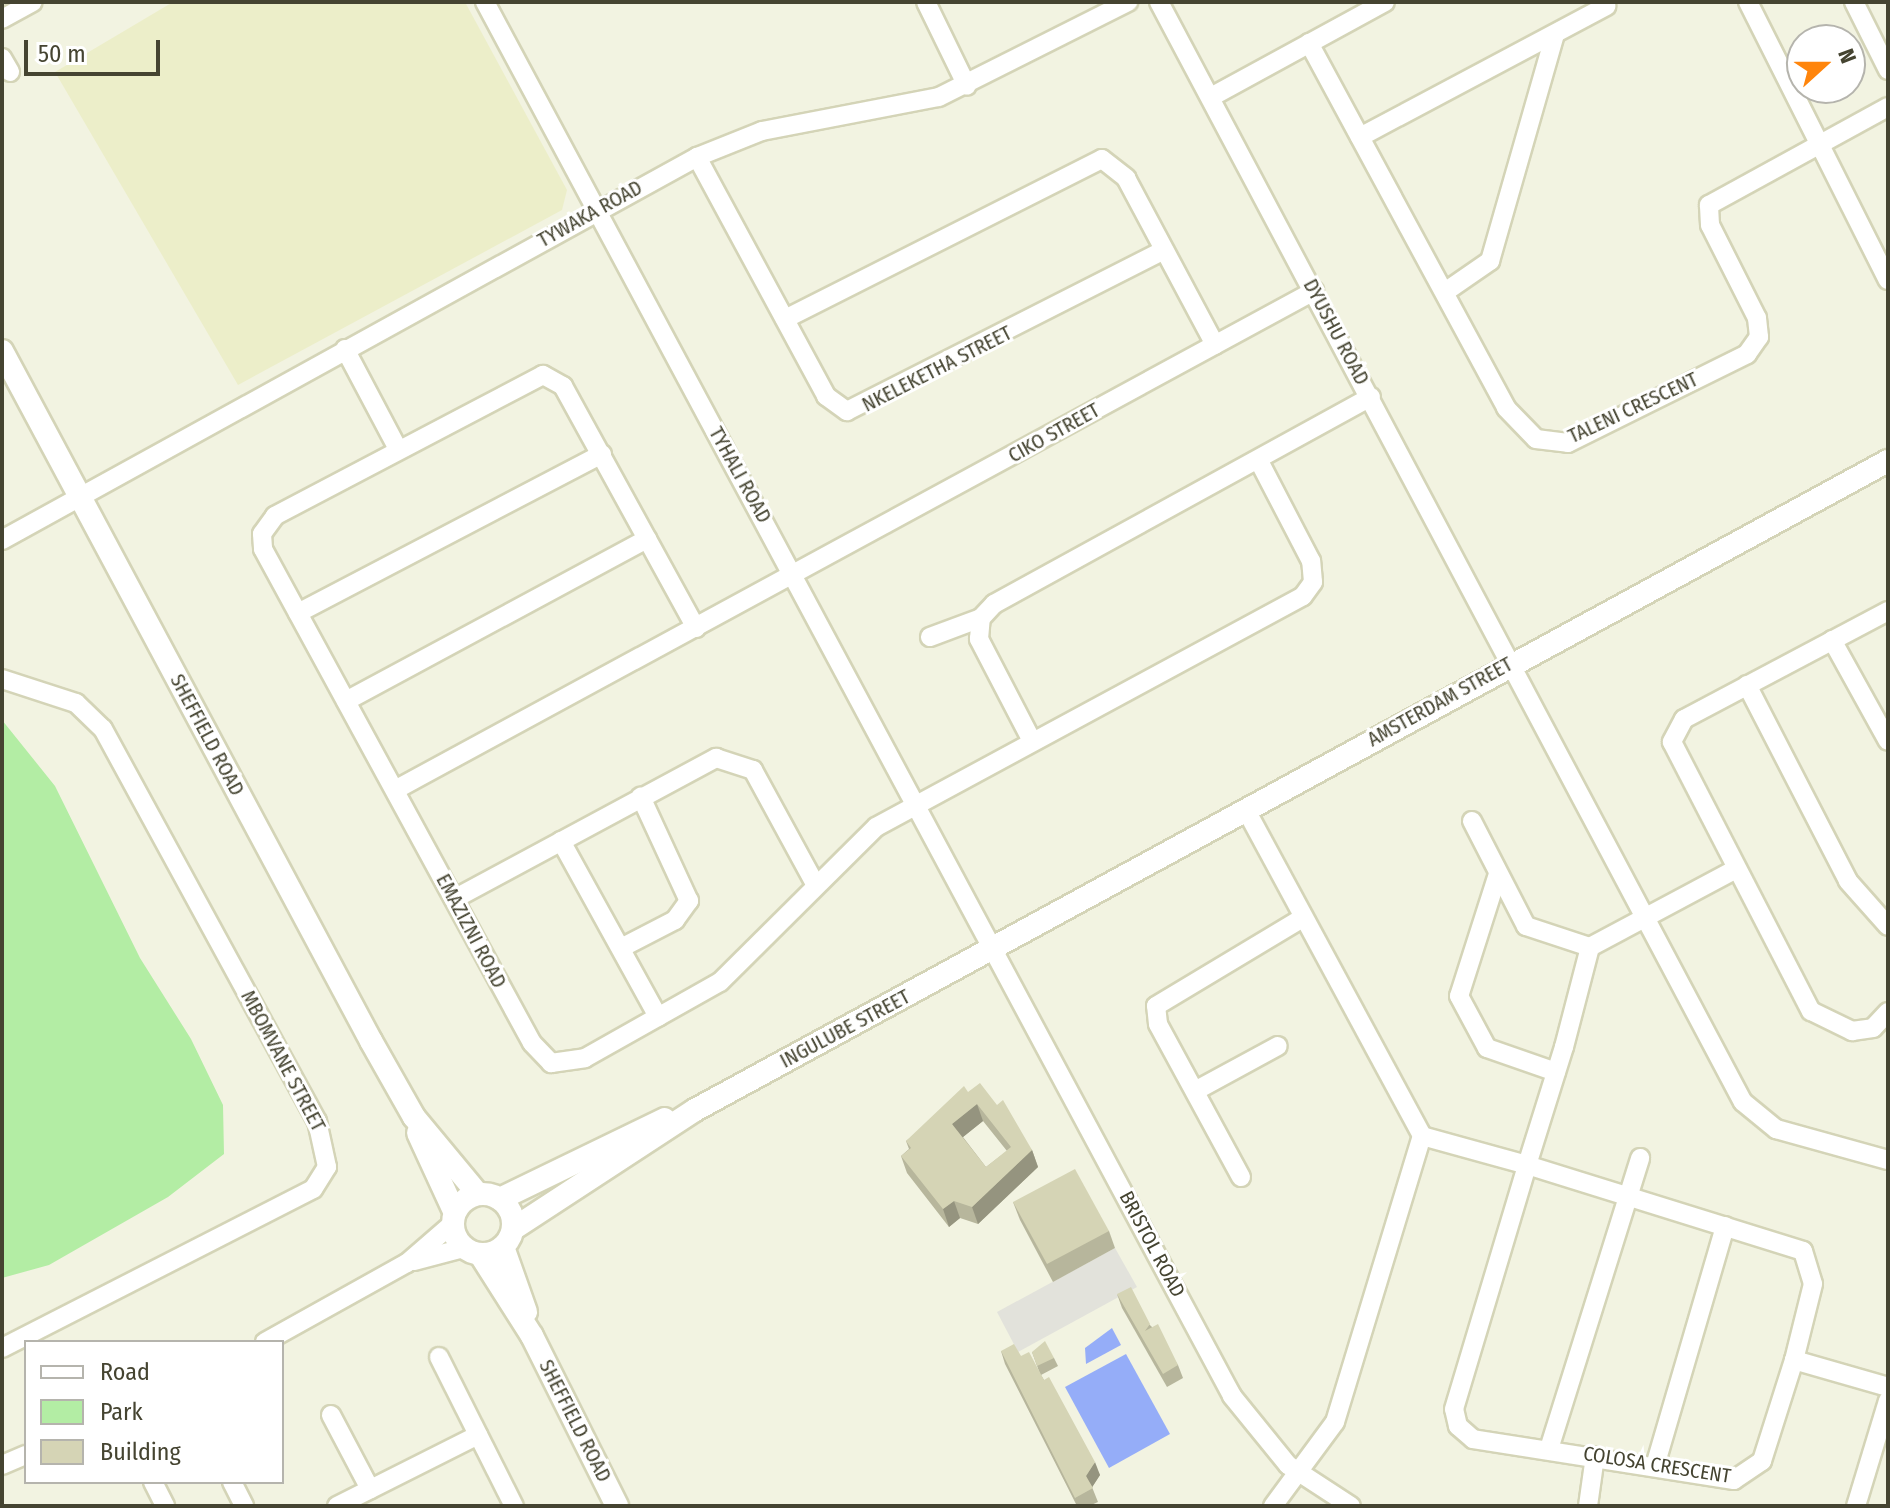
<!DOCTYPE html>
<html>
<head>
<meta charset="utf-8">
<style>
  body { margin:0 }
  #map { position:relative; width:1890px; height:1508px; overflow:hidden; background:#f2f3e1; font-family:"Fira Sans Condensed",sans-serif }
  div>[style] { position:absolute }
  .education>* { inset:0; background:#eceec9 }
  .green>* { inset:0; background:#b3eda4 }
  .parking>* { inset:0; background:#e2e2db }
  .water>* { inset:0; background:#95adf8 }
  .roads { filter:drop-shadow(2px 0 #d4d4b7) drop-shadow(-2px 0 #d4d4b7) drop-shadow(0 2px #d4d4b7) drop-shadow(0 -2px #d4d4b7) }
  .minor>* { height:18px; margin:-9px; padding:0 9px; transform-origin:9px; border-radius:9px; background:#fff }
  .tertiary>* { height:22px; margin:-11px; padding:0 11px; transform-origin:11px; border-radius:11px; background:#fff }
  .tertiary>.ring { margin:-11px; padding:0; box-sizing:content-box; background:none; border:22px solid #fff; border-radius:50% }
  .wall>* { inset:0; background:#b7b69c }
  .shaded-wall>* { inset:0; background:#95947f }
  .building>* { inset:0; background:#d5d4b5 }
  span { translate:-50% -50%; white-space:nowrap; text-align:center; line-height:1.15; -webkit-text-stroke:6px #fff; paint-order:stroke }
  .street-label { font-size:20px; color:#454431 }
  .frame { position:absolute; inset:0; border:4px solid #454431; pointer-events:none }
  .legend { position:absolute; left:24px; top:1340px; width:260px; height:144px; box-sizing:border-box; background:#fff; border:2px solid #b5b4ad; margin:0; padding:10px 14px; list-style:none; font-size:24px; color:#454431 }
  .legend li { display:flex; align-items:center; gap:16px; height:40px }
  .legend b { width:40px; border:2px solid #b5b4ad }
  .north { position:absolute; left:1786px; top:24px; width:80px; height:80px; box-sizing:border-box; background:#fff; border:2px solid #b5b4ad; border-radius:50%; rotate:69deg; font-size:22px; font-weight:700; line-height:32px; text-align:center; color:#454431 }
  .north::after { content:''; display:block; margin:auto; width:28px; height:36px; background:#ff850c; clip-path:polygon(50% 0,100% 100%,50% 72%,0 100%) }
  .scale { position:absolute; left:24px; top:40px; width:136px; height:36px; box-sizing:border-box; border:4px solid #454431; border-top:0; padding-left:10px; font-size:24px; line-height:28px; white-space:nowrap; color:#454431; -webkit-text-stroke:6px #fff; paint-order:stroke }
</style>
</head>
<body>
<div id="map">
  <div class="education">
    <i style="clip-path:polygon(173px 2px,465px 2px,567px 190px,562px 210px,238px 385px,55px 72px)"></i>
  </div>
  <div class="green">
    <i style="clip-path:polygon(2px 720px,55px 786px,140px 958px,191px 1039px,223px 1105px,224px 1154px,168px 1197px,49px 1265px,2px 1278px)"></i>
  </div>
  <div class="parking">
    <i style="clip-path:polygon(1115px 1248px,1137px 1287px,1018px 1352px,997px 1312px)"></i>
  </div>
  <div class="water">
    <i style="clip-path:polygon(1112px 1328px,1121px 1345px,1086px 1364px,1085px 1348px)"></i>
    <i style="clip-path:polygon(1126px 1354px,1170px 1434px,1109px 1468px,1065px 1387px)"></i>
  </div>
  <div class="roads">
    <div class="minor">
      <i style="left:485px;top:2px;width:1582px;rotate:61.81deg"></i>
      <i style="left:1232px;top:1396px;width:89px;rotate:50.9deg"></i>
      <i style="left:1288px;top:1465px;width:75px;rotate:33.1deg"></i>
      <i style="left:926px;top:2px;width:93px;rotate:64deg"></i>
      <i style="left:1159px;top:2px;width:1245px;rotate:62.04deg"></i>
      <i style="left:1743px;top:1102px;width:43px;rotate:39.3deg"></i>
      <i style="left:1776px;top:1129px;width:116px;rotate:15.5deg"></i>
      <i style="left:1748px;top:2px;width:311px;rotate:63.3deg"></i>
      <i style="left:1854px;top:2px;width:76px;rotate:63.4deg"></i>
      <i style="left:2px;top:19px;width:35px;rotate:-29deg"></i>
      <i style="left:1309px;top:43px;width:415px;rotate:61.6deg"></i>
      <i style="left:1506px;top:408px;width:43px;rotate:45.9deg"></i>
      <i style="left:1536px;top:439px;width:32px;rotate:7deg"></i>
      <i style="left:1568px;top:443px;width:200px;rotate:-26.4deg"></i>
      <i style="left:1747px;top:354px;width:21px;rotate:-55deg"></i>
      <i style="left:1759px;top:337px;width:19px;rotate:-96deg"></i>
      <i style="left:1757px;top:318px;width:104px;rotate:-116.8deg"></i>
      <i style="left:1710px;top:225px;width:20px;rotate:-93deg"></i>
      <i style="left:1709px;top:205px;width:204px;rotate:-28.7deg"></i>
      <i style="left:2px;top:58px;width:16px;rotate:60deg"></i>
      <i style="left:1211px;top:97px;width:198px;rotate:-28.6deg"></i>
      <i style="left:1360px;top:137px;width:279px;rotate:-28deg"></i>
      <i style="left:697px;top:157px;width:272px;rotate:61.6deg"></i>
      <i style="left:826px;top:396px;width:26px;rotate:36deg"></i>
      <i style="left:847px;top:411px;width:354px;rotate:-26.9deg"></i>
      <i style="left:1445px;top:292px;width:55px;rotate:-34.6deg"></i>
      <i style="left:1490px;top:261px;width:235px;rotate:-74deg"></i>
      <i style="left:785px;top:319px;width:355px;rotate:-26.8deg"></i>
      <i style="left:1102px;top:159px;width:31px;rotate:38deg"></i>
      <i style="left:1126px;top:178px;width:189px;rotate:61.9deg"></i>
      <i style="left:345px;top:349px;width:113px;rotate:62.1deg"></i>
      <i style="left:2px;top:540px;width:794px;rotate:-28.86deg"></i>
      <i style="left:697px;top:157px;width:70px;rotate:-21.8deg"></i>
      <i style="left:762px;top:131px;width:180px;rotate:-10.9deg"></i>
      <i style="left:939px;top:97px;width:212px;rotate:-26.7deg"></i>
      <i style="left:1888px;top:611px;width:231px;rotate:152.1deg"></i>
      <i style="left:1684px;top:719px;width:26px;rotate:118deg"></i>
      <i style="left:1672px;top:742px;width:303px;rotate:62.7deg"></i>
      <i style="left:1811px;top:1011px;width:46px;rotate:26deg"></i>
      <i style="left:1852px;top:1031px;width:21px;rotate:-8deg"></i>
      <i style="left:1873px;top:1028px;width:22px;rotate:-47deg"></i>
      <i style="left:298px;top:613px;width:343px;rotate:-27.6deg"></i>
      <i style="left:696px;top:628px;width:276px;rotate:-118.8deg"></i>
      <i style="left:563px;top:386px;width:23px;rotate:-151deg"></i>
      <i style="left:543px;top:375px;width:303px;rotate:152.3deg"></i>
      <i style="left:275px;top:516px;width:22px;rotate:126deg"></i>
      <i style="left:262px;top:534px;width:15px;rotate:86deg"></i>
      <i style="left:263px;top:549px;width:562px;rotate:61.43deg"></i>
      <i style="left:532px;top:1043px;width:28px;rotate:46deg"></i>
      <i style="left:551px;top:1063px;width:34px;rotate:-8deg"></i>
      <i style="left:585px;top:1058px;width:155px;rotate:-29.4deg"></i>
      <i style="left:720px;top:982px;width:220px;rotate:-44.8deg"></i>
      <i style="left:876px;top:827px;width:485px;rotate:-28.4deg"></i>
      <i style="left:1303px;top:596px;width:17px;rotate:-54deg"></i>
      <i style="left:1313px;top:582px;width:21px;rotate:-95deg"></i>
      <i style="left:1311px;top:561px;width:113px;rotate:-117.5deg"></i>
      <i style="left:930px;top:637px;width:54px;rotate:-20.4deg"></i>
      <i style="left:1832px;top:640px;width:115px;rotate:61deg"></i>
      <i style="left:2px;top:679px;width:78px;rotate:18deg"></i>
      <i style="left:76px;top:703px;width:37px;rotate:44deg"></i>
      <i style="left:103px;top:729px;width:447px;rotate:61.4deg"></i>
      <i style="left:317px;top:1121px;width:47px;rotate:77.7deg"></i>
      <i style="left:327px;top:1167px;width:26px;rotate:122deg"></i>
      <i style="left:313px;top:1189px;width:349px;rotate:152.9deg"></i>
      <i style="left:1747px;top:685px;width:220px;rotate:62.7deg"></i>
      <i style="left:1848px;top:881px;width:60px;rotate:48.4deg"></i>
      <i style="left:346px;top:701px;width:342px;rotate:-28.3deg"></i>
      <i style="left:1031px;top:739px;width:113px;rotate:-117.5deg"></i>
      <i style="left:979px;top:639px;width:21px;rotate:-85deg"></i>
      <i style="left:981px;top:618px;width:19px;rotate:-47deg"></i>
      <i style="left:994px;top:604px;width:430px;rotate:-28.8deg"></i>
      <i style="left:395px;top:790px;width:1046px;rotate:-28.5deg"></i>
      <i style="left:1246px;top:810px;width:370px;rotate:61.6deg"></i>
      <i style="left:1422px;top:1136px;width:109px;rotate:15.4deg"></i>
      <i style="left:1527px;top:1165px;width:289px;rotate:17.3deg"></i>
      <i style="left:1803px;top:1251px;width:34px;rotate:73deg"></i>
      <i style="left:1813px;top:1284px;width:78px;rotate:104deg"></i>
      <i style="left:1794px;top:1360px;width:106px;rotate:107.6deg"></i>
      <i style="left:1762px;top:1461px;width:34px;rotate:146deg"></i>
      <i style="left:1734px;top:1480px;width:264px;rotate:-171.1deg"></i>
      <i style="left:1473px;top:1439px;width:20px;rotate:-139deg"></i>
      <i style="left:1458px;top:1426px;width:17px;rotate:-103deg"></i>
      <i style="left:1454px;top:1409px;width:255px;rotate:-73.3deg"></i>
      <i style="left:1527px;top:1165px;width:124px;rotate:-72.6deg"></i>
      <i style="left:1564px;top:1047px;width:103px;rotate:-75.4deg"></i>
      <i style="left:1590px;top:947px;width:163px;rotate:-28.1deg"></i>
      <i style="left:1472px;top:821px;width:118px;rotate:62.8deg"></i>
      <i style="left:1526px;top:926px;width:67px;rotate:18.2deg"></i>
      <i style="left:561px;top:841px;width:201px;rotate:61.1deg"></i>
      <i style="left:1498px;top:874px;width:128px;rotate:107.7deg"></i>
      <i style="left:1459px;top:996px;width:59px;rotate:61.7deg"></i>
      <i style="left:1487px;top:1048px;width:73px;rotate:19.2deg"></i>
      <i style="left:454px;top:899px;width:298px;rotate:-28.3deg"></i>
      <i style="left:716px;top:758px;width:39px;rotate:18deg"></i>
      <i style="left:753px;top:770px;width:128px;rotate:61.4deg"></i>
      <i style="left:621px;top:948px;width:61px;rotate:-27.4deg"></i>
      <i style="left:675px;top:920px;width:24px;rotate:-54deg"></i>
      <i style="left:689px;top:901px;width:115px;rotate:-114.8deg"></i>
      <i style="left:1195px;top:1091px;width:94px;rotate:-28.5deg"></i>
      <i style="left:1241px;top:1177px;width:174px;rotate:-118.5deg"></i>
      <i style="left:1158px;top:1024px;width:18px;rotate:-96deg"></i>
      <i style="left:1156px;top:1006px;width:169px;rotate:-31deg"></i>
      <i style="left:414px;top:1261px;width:52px;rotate:-14.6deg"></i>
      <i style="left:265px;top:1342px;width:162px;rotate:-29.1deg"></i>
      <i style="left:407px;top:1263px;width:60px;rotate:-40.9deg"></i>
      <i style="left:439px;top:1357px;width:167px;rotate:63.3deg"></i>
      <i style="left:1794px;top:1360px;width:98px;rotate:16deg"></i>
      <i style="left:331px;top:1415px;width:84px;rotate:62.2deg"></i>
      <i style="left:1549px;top:1449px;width:305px;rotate:-72.6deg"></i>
      <i style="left:2px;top:1465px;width:26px;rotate:-23deg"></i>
      <i style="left:1655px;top:1466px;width:250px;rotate:-73.7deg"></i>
      <i style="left:153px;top:1482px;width:27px;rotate:63deg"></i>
      <i style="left:232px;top:1482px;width:27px;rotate:63deg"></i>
      <i style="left:337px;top:1506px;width:158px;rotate:-26.7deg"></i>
      <i style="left:1273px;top:1506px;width:104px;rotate:-53.6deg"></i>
      <i style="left:1335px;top:1422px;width:299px;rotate:-73.1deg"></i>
      <i style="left:1588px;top:1506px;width:50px;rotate:-82deg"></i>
      <i style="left:1856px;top:1506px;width:110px;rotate:-73.1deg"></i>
    </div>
    <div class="tertiary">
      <i style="left:2px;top:351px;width:782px;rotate:61.86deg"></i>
      <i style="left:371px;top:1041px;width:87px;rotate:60.5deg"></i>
      <i style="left:414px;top:1117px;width:99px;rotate:50.3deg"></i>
      <i style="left:418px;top:1133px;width:86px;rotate:65.2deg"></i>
      <i class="ring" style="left:453px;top:1194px;width:38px;height:38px"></i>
      <i style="left:500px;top:1199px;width:183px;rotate:-25.9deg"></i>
      <i style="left:513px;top:1229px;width:217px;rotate:-33.2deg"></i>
      <i style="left:695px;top:1110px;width:1358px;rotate:-28.55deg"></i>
      <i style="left:503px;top:1247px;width:69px;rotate:70.5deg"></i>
      <i style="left:480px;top:1254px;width:97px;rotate:57.6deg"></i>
      <i style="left:532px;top:1336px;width:190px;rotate:63.4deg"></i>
    </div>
  </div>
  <div class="wall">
    <i style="clip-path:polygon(evenodd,968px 1092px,1032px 1150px,1038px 1167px,978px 1224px,960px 1218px,949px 1227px,907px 1173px,901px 1156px,909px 1149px,906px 1141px,968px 1092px,983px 1121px,1007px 1151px,986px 1167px,963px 1137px,983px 1121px)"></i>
    <i style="clip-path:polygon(1013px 1202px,1109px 1231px,1115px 1248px,1053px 1282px,1020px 1220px)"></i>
    <i style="clip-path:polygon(1117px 1294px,1152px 1327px,1178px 1365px,1183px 1378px,1167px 1387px,1122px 1308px)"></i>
    <i style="clip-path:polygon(1001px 1351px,1021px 1356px,1040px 1374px,1032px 1352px,1054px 1358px,1058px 1366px,1041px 1375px,1100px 1475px,1092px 1487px,1098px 1502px,1089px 1506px,1077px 1506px,1005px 1364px)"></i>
  </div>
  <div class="shaded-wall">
    <i style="clip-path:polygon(977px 1104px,983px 1121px,958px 1141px,952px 1124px)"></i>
    <i style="clip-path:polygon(1032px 1150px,1038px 1167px,978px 1224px,972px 1207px)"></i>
    <i style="clip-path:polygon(954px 1201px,960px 1218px,949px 1227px,943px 1209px)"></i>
    <i style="clip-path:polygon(1095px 1462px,1100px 1475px,1091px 1489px,1086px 1476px)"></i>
  </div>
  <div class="building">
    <i style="clip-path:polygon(evenodd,980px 1083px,997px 1105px,1003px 1100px,1032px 1150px,972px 1207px,954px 1201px,943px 1209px,901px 1156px,911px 1148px,906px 1141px,964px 1086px,968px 1092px,980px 1083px,977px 1104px,1011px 1147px,986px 1167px,952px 1124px,977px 1104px)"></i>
    <i style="clip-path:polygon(1075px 1169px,1109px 1231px,1047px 1264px,1013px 1202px)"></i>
    <i style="clip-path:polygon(1131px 1287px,1150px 1324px,1145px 1331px,1158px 1324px,1178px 1365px,1163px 1374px,1117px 1294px)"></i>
    <i style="clip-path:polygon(1045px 1341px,1054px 1358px,1037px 1366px,1032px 1352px)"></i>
    <i style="clip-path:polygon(1014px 1344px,1021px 1356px,1029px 1352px,1044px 1380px,1049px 1377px,1095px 1462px,1086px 1476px,1093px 1488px,1075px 1498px,1001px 1351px)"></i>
  </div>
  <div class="street-label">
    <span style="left:590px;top:214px;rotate:-29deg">TYWAKA ROAD</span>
    <span style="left:1336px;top:332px;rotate:62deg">DYUSHU ROAD</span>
    <span style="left:937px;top:369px;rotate:-27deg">NKELEKETHA STREET</span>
    <span style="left:1633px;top:408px;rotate:-25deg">TALENI CRESCENT</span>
    <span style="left:1054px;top:433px;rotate:-29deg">CIKO STREET</span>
    <span style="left:740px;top:475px;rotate:61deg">TYHALI ROAD</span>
    <span style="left:1440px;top:702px;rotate:-29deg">AMSTERDAM STREET</span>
    <span style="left:207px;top:735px;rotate:62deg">SHEFFIELD ROAD</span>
    <span style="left:471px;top:931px;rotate:62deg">EMAZIZNI ROAD</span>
    <span style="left:845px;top:1029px;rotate:-28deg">INGULUBE STREET</span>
    <span style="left:283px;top:1061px;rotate:62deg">MBOMVANE STREET</span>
    <span style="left:1152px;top:1244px;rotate:62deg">BRISTOL ROAD</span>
    <span style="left:575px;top:1421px;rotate:63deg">SHEFFIELD ROAD</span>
    <span style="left:1657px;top:1465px;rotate:9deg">COLOSA CRESCENT</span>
  </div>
  <div class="frame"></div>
  <ul class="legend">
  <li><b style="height:10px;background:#fff"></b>Road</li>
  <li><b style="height:22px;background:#b3eda4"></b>Park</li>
  <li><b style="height:22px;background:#d5d4b5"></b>Building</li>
  </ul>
  <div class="north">N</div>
  <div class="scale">50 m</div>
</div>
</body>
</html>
